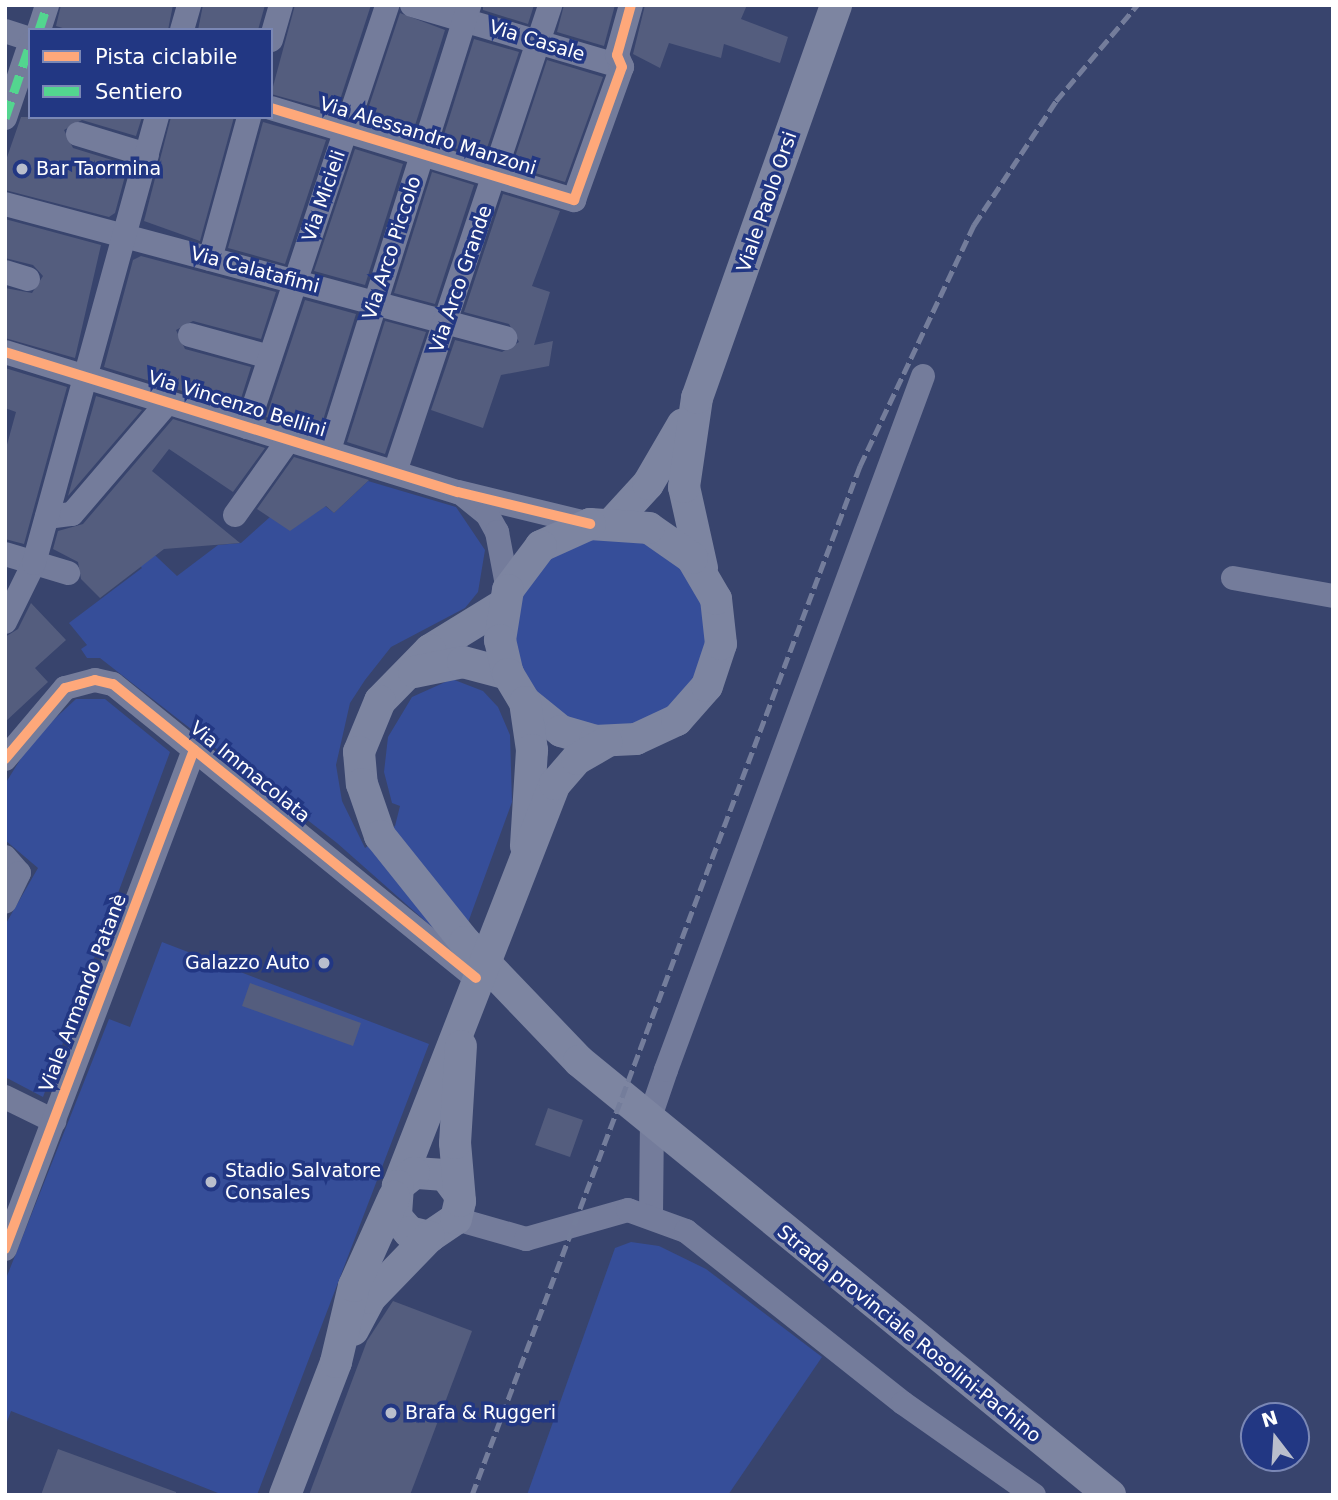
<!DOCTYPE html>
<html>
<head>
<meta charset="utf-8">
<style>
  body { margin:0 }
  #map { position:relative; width:1338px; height:1500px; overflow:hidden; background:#38446d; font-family:"DejaVu Sans",sans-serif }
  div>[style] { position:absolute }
  .green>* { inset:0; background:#364e99 }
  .round { border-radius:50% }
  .building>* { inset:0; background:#545d7e }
  .minor>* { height:24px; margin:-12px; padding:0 12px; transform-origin:12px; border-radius:12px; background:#747c9b }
  .major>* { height:32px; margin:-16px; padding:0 16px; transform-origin:16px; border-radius:16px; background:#7d85a1 }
  .rail>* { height:5px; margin-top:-2.5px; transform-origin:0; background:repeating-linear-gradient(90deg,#747d9b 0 12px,transparent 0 17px) }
  .quiet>* { height:9px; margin-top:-4.5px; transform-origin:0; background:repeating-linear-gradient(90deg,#53d58f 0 18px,transparent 0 27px) }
  .cycleway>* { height:10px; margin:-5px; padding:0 5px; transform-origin:5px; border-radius:5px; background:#fea87a }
  .dots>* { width:19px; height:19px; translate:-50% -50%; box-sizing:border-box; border:4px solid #223783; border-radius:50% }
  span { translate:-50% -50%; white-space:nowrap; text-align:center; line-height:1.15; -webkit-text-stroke:7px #223783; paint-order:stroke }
  .street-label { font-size:19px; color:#fff }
  .poi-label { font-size:19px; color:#fff }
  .left { translate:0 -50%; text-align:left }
  .right { translate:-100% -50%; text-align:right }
  .frame { position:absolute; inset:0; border:7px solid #fff; pointer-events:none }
  .legend { position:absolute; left:28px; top:28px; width:245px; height:91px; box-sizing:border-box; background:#223783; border:2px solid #7a87b5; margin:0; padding:9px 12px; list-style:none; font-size:21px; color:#fff }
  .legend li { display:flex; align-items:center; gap:14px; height:35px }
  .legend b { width:35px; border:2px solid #7a87b5 }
  .north { position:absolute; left:1240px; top:1402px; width:70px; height:70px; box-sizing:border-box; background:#223783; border:2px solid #7a87b5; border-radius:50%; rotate:343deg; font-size:19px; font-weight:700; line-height:28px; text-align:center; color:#fff }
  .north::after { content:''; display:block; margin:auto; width:24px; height:32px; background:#b9becc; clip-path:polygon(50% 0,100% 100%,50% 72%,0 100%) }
</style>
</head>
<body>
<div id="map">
  <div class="green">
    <i style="clip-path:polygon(368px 481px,456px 507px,485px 550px,478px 592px,465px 608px,391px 647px,365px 680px,350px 703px,336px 765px,342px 801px,365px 848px,395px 826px,400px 806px,392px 803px,384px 772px,388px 737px,412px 697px,452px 679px,483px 691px,498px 707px,510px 735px,512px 802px,458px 950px,337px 843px,100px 658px,87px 658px,81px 649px,87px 645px,69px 623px,142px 568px,129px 553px,141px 542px,177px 576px,218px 545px,241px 543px,270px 517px,325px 506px,334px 513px)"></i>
    <i class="round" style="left:515px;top:535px;width:192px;height:192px"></i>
    <i style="clip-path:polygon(76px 699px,105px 699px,170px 752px,43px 1097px,5px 1077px,5px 925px,38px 868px,5px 840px,5px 784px,33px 739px)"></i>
    <i style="clip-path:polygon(162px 942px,429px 1044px,257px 1495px,223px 1495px,11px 1411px,5px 1427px,5px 1281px,109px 1019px,130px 1027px)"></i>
    <i style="clip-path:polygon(631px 1242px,659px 1246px,706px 1269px,822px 1357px,728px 1495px,527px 1495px,615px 1248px)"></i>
  </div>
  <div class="building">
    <i style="clip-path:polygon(61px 5px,173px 5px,168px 30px,69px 30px,56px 26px)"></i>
    <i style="clip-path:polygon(203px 5px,265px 5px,258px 30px,198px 30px)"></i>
    <i style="clip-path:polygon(295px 5px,371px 5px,336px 112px,271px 94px)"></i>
    <i style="clip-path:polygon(483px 5px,534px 5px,528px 24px,483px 10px)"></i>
    <i style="clip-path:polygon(564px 5px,615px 5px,604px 46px,557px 32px)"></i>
    <i style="clip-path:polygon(645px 5px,747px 5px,741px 19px,788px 37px,780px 63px,724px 44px,721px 58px,669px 43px,660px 68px,633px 54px)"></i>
    <i style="clip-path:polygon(400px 13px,445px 30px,412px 135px,364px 121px)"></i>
    <i style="clip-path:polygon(474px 39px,519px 52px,484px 157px,441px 144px)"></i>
    <i style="clip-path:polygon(547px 60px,603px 77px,565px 182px,512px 166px)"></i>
    <i style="clip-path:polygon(21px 117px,142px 117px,136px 136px,82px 120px,64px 130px,73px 148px,128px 165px,115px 213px,109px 217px,5px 190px,5px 163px)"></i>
    <i style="clip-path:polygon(171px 117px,234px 117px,200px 241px,144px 221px)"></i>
    <i style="clip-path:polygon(263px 122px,326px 140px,285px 264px,228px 248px)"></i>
    <i style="clip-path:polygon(355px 149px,403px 164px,365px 285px,314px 271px)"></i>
    <i style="clip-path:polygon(432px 172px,474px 185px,435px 304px,394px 293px)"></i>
    <i style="clip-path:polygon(503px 194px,560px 211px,532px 286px,550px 292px,534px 345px,553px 341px,549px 366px,501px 375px,483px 428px,431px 410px,455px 340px,502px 352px,519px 342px,509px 324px,464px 312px)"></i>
    <i style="clip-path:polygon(5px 219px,101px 245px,75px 358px,5px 338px,5px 288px,32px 293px,43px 276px,33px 265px,5px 258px)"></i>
    <i style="clip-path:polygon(141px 256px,276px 292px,261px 339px,193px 321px,176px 330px,185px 349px,251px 367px,238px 408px,104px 367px,133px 260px)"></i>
    <i style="clip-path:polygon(305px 300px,356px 314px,319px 433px,266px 417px)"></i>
    <i style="clip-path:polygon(385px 321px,426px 332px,385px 454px,347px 442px)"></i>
    <i style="clip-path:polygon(5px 368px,67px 387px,24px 544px,5px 539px,5px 452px,16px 412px,5px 408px)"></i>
    <i style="clip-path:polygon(96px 396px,142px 410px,68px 496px)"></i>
    <i style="clip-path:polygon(173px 419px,265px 448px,233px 492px,169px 449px,152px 471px,240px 543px,164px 549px,100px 598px,81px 579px,78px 562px,53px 549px,58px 531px,83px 524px)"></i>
    <i style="clip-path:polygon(294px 457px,369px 480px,334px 513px,326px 506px,290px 531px,257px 509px)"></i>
    <i style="clip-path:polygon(31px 603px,66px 640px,35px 668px,48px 682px,5px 722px,5px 637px,18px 629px)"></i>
    <i style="clip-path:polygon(250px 983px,361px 1023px,353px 1046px,242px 1006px)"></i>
    <i style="clip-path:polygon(548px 1108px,583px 1120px,570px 1157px,535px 1145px)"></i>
    <i style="clip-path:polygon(393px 1301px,472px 1331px,410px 1495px,309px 1495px,367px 1341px)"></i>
    <i style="clip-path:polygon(58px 1449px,176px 1492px,176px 1495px,41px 1495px)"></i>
  </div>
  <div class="minor">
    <i style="left:412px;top:5px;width:219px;rotate:16.4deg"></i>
    <i style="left:39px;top:30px;width:26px;rotate:-72deg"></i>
    <i style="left:182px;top:30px;width:26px;rotate:-74deg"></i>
    <i style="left:5px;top:31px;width:26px;rotate:18deg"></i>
    <i style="left:271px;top:40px;width:36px;rotate:-74deg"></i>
    <i style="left:271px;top:108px;width:317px;rotate:16.9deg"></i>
    <i style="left:574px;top:200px;width:141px;rotate:-70.2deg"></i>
    <i style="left:622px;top:67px;width:13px;rotate:-113deg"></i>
    <i style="left:617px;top:55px;width:52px;rotate:-74.4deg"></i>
    <i style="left:5px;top:118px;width:78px;rotate:-71.3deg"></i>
    <i style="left:78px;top:134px;width:72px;rotate:16.9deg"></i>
    <i style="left:5px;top:204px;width:518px;rotate:15deg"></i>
    <i style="left:210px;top:259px;width:147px;rotate:-74.6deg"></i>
    <i style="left:5px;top:272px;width:24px;rotate:17deg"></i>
    <i style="left:190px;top:335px;width:83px;rotate:15.4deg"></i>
    <i style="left:5px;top:352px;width:474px;rotate:17.2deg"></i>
    <i style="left:458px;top:492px;width:136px;rotate:13.6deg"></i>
    <i style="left:247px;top:427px;width:445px;rotate:-71.6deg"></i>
    <i style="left:329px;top:450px;width:467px;rotate:-72.5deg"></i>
    <i style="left:395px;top:472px;width:492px;rotate:-71.6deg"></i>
    <i style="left:462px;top:494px;width:32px;rotate:39deg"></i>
    <i style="left:487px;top:514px;width:21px;rotate:61deg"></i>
    <i style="left:497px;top:532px;width:59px;rotate:79.3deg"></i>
    <i style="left:235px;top:515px;width:93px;rotate:-54.6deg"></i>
    <i style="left:47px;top:517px;width:25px;rotate:-7deg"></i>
    <i style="left:72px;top:514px;width:148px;rotate:-49.4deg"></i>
    <i style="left:5px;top:554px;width:66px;rotate:16.8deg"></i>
    <i style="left:1233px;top:578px;width:102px;rotate:10.2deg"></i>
    <i style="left:5px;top:622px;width:66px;rotate:-63.8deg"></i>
    <i style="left:34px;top:563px;width:463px;rotate:-74.6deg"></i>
    <i style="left:5px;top:759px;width:93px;rotate:-49.8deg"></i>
    <i style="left:65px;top:688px;width:31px;rotate:-15deg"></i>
    <i style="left:95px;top:680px;width:18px;rotate:13deg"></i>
    <i style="left:113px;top:684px;width:467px;rotate:39deg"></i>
    <i style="left:5px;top:857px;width:21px;rotate:49deg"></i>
    <i style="left:19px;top:873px;width:32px;rotate:116deg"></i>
    <i style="left:5px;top:1097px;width:55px;rotate:26.1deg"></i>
    <i style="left:651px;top:1214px;width:103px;rotate:-89.4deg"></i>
    <i style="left:652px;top:1111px;width:43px;rotate:-71.1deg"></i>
    <i style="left:666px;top:1070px;width:740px;rotate:-69.68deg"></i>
    <i style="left:456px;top:1219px;width:73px;rotate:15.9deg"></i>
    <i style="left:526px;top:1239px;width:106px;rotate:-15.9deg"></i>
    <i style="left:628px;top:1210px;width:62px;rotate:19.9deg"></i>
    <i style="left:686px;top:1231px;width:277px;rotate:38.4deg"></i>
    <i style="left:903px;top:1403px;width:160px;rotate:35.1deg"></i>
    <i style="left:5px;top:1249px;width:534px;rotate:-69.26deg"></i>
  </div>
  <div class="major">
    <i style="left:614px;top:521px;width:50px;rotate:-47.4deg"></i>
    <i style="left:648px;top:484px;width:69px;rotate:-59.7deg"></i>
    <i style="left:702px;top:568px;width:83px;rotate:-102.5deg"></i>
    <i style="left:684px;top:487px;width:90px;rotate:-81.7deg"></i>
    <i style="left:697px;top:398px;width:417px;rotate:-70.5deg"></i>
    <i style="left:503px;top:605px;width:86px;rotate:148.3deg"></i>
    <i style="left:430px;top:650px;width:71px;rotate:134.4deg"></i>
    <i style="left:380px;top:701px;width:55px;rotate:112.4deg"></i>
    <i style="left:359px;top:752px;width:32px;rotate:85deg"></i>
    <i style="left:362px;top:784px;width:55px;rotate:70.9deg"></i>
    <i style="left:380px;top:836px;width:136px;rotate:51.3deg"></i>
    <i style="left:465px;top:942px;width:165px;rotate:46.2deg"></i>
    <i style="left:579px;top:1061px;width:686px;rotate:39.26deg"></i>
    <i style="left:414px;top:672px;width:50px;rotate:-11.5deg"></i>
    <i style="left:463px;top:662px;width:47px;rotate:14.9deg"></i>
    <i style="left:525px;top:702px;width:46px;rotate:38.9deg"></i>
    <i style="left:561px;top:731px;width:35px;rotate:16deg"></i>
    <i style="left:595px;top:741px;width:41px;rotate:-2.8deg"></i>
    <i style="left:636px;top:739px;width:45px;rotate:-24.9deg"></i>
    <i style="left:677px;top:720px;width:45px;rotate:-48.6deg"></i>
    <i style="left:707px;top:686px;width:44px;rotate:-71.6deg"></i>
    <i style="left:721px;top:644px;width:45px;rotate:-96.3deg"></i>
    <i style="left:716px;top:599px;width:48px;rotate:-120.3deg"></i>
    <i style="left:692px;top:558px;width:52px;rotate:-145.1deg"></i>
    <i style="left:649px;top:528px;width:59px;rotate:-176.1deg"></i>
    <i style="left:590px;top:524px;width:54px;rotate:155.8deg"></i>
    <i style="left:541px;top:546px;width:55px;rotate:126.9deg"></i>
    <i style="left:508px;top:590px;width:51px;rotate:99.1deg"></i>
    <i style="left:500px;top:640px;width:35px;rotate:77deg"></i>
    <i style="left:508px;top:674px;width:33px;rotate:59deg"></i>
    <i style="left:525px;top:702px;width:49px;rotate:81.7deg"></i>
    <i style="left:532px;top:750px;width:96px;rotate:93.6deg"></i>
    <i style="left:398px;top:1186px;width:432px;rotate:-68.7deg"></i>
    <i style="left:555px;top:784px;width:33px;rotate:-49deg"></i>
    <i style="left:577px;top:759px;width:34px;rotate:-30deg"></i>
    <i style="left:458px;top:1192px;width:21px;rotate:-127deg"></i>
    <i style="left:445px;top:1175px;width:31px;rotate:-176deg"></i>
    <i style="left:414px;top:1173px;width:21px;rotate:141deg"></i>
    <i style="left:398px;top:1186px;width:31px;rotate:94deg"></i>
    <i style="left:396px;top:1217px;width:20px;rotate:49deg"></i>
    <i style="left:409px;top:1232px;width:21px;rotate:14deg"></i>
    <i style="left:429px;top:1237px;width:32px;rotate:-34deg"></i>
    <i style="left:456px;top:1219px;width:18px;rotate:-77deg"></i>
    <i style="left:460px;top:1201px;width:58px;rotate:-94.9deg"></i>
    <i style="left:455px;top:1143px;width:97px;rotate:-86.5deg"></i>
    <i style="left:353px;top:1330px;width:36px;rotate:-62deg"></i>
    <i style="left:370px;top:1298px;width:85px;rotate:-46deg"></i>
    <i style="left:285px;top:1495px;width:142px;rotate:-69deg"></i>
    <i style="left:336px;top:1362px;width:78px;rotate:-76.7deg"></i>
    <i style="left:354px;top:1286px;width:98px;rotate:-65.8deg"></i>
  </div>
  <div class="rail">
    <i style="left:472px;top:1495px;width:1100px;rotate:-69.34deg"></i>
    <i style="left:860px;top:466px;width:267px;rotate:-64.7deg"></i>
    <i style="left:974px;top:225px;width:149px;rotate:-56.5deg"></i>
    <i style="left:1056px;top:101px;width:126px;rotate:-49.8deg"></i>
  </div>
  <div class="quiet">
    <i style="left:39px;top:30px;width:26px;rotate:-72deg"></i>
    <i style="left:5px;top:118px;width:78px;rotate:-71.3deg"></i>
  </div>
  <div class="cycleway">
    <i style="left:271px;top:108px;width:317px;rotate:16.9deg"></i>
    <i style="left:574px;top:200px;width:141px;rotate:-70.2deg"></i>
    <i style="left:622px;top:67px;width:13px;rotate:-113deg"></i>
    <i style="left:617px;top:55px;width:52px;rotate:-74.4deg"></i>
    <i style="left:5px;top:352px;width:474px;rotate:17.2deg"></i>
    <i style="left:458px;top:492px;width:136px;rotate:13.6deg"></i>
    <i style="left:5px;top:759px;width:93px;rotate:-49.8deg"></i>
    <i style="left:65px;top:688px;width:31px;rotate:-15deg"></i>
    <i style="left:95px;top:680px;width:18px;rotate:13deg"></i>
    <i style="left:113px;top:684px;width:467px;rotate:39deg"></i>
    <i style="left:5px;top:1249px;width:534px;rotate:-69.26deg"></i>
  </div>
  <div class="dots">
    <i style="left:22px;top:169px;background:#b9becc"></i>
    <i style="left:324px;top:963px;background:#b9becc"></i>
    <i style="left:211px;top:1182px;background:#b9becc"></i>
    <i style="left:391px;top:1413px;background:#b9becc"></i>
  </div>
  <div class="street-label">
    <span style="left:537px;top:41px;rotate:17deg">Via Casale</span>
    <span style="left:428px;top:136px;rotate:17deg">Via Alessandro Manzoni</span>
    <span style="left:324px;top:196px;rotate:-71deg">Via Micieli</span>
    <span style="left:767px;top:202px;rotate:-71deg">Viale Paolo Orsi</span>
    <span style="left:392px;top:248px;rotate:-72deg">Via Arco Piccolo</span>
    <span style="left:255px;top:270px;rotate:15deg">Via Calatafimi</span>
    <span style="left:461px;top:279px;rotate:-71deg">Via Arco Grande</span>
    <span style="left:237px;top:404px;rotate:17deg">Via Vincenzo Bellini</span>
    <span style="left:250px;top:772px;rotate:39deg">Via Immacolata</span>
    <span style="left:83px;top:993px;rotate:-69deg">Viale Armando Patanè</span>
    <span style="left:909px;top:1334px;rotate:39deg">Strada provinciale Rosolini-Pachino</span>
  </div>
  <div class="poi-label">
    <span class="left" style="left:36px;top:169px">Bar Taormina</span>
    <span class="right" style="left:310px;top:963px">Galazzo Auto</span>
    <span class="left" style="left:225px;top:1182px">Stadio Salvatore<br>Consales</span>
    <span class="left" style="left:405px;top:1413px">Brafa &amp; Ruggeri</span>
  </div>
  <div class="frame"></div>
  <ul class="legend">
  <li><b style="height:9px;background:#fea87a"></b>Pista ciclabile</li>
  <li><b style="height:9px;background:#53d58f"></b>Sentiero</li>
  </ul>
  <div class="north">N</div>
</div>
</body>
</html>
